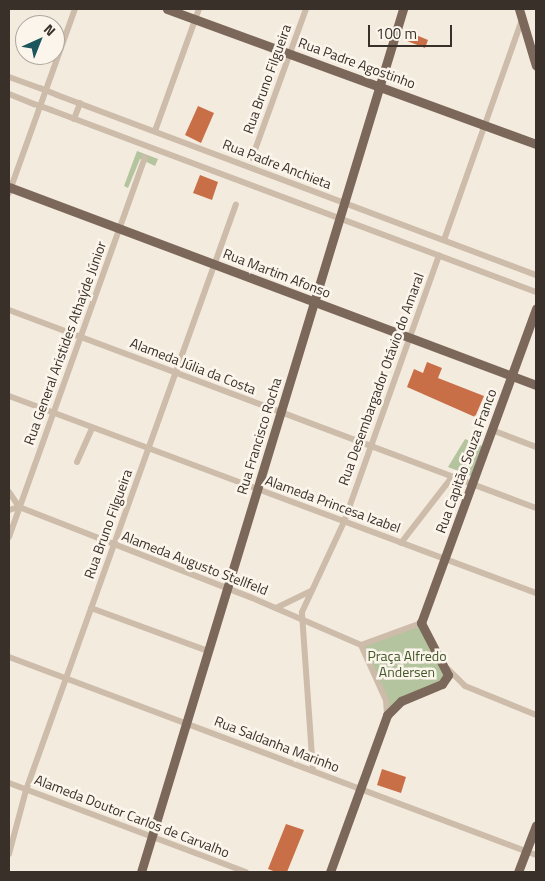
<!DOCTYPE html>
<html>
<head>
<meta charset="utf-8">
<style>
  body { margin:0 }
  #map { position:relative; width:545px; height:881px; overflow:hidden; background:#f4ebdf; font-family:"Titillium Web",sans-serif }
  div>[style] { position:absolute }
  .green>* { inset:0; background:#b4c49e }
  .building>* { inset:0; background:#c96f47 }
  .minor>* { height:6px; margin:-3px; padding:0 3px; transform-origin:3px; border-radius:3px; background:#cdbcaa }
  .major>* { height:9px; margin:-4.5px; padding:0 4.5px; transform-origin:4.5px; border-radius:4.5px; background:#7c685a }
  .minor-bridge>* { height:6px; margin:-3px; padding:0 3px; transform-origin:3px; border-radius:3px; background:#cdbcaa }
  span { translate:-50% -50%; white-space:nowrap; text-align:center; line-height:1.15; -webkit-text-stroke:5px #fbf5ec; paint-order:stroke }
  .street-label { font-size:14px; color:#3a302a }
  .park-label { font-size:14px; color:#46592c }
  .frame { position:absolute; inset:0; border:10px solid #3a302a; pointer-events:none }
  .north { position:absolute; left:15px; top:15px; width:50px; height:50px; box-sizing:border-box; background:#fbf5ec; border:1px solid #aea69e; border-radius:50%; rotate:44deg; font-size:14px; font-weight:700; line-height:20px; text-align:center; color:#3a302a }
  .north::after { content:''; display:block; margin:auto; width:18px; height:22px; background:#1d555d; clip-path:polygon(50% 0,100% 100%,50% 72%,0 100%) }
  .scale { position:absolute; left:368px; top:25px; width:84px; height:22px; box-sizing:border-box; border:2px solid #3a302a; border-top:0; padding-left:6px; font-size:15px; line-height:18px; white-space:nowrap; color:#3a302a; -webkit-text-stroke:4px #fbf5ec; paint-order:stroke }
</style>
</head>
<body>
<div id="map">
  <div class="green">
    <i style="clip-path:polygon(137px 151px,158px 159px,155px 166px,140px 159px,128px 188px,124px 186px)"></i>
    <i style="clip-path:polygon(465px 439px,482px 446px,471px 476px,448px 467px)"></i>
    <i style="clip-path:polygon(421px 623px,447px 679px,388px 710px,361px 645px)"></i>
  </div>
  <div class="building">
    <i style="clip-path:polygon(409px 32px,428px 40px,425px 48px,407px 41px)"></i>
    <i style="clip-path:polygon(198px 106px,214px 113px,201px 143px,185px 135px)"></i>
    <i style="clip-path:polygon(200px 175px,218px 182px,212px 200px,193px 193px)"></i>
    <i style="clip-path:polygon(427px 362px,442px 368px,438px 378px,484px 396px,475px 417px,407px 387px,414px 369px,423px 373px)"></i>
    <i style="clip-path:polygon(382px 769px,406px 777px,401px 793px,377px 785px)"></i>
    <i style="clip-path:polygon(286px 824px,304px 830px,287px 872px,276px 872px,268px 869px)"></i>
  </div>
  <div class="minor">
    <i style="left:9px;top:77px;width:33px;rotate:20deg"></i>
    <i style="left:9px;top:94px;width:27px;rotate:22deg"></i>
    <i style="left:57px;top:95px;width:512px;rotate:20.6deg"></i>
    <i style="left:51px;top:110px;width:518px;rotate:20.57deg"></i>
    <i style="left:74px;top:119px;width:17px;rotate:-69deg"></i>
    <i style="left:155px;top:131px;width:130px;rotate:-70.2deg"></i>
    <i style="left:252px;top:158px;width:158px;rotate:-70.1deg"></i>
    <i style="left:9px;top:193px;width:195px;rotate:-70.3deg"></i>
    <i style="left:444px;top:240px;width:233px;rotate:-70.5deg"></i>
    <i style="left:9px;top:310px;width:563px;rotate:20.59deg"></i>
    <i style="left:9px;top:396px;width:563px;rotate:20.5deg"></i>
    <i style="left:492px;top:430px;width:47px;rotate:21.1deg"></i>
    <i style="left:77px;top:462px;width:37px;rotate:-66deg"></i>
    <i style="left:9px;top:492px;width:18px;rotate:56deg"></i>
    <i style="left:19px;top:507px;width:248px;rotate:21.3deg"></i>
    <i style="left:250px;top:597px;width:121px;rotate:23.4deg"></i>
    <i style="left:361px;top:645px;width:64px;rotate:-20.1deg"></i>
    <i style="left:9px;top:510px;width:10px;rotate:-17deg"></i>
    <i style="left:9px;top:537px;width:403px;rotate:-70.3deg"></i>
    <i style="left:401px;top:543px;width:83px;rotate:-52.3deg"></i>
    <i style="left:91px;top:608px;width:125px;rotate:20.2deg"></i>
    <i style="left:276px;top:608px;width:39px;rotate:-26deg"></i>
    <i style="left:361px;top:645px;width:60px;rotate:65.6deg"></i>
    <i style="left:386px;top:700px;width:15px;rotate:86deg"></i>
    <i style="left:9px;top:657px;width:563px;rotate:20.59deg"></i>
    <i style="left:448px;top:669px;width:24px;rotate:45deg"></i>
    <i style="left:465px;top:686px;width:77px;rotate:22.2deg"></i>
    <i style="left:313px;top:771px;width:159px;rotate:-94deg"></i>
    <i style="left:302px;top:612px;width:99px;rotate:-65deg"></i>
    <i style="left:344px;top:522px;width:283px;rotate:-70.4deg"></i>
    <i style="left:9px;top:783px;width:253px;rotate:20.6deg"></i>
    <i style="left:9px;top:854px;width:66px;rotate:-75.1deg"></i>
    <i style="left:26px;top:790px;width:622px;rotate:-70.28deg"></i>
  </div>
  <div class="major">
    <i style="left:167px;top:9px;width:393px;rotate:20.1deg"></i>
    <i style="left:519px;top:9px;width:59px;rotate:73.4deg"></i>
    <i style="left:9px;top:187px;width:563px;rotate:20.59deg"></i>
    <i style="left:141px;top:872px;width:902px;rotate:-73.11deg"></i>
    <i style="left:330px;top:872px;width:167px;rotate:-70deg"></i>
    <i style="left:387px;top:715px;width:20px;rotate:-45deg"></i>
    <i style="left:401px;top:701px;width:44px;rotate:-22.5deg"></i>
    <i style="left:442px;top:684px;width:11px;rotate:-56deg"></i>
    <i style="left:448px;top:675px;width:59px;rotate:-117.4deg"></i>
    <i style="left:421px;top:623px;width:335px;rotate:-69.9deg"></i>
    <i style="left:518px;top:872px;width:50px;rotate:-69deg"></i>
  </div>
  <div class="minor-bridge">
    <i style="left:40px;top:88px;width:18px;rotate:22deg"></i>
    <i style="left:34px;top:104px;width:18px;rotate:19deg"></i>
  </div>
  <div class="street-label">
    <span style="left:357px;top:63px;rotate:20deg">Rua Padre Agostinho</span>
    <span style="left:267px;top:79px;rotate:-70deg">Rua Bruno Filgueira</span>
    <span style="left:277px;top:164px;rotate:21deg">Rua Padre Anchieta</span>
    <span style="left:277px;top:273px;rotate:21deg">Rua Martim Afonso</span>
    <span style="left:65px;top:343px;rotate:-70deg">Rua General Aristides Athaýde Júnior</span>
    <span style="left:193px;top:366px;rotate:21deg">Alameda Júlia da Costa</span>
    <span style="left:381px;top:379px;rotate:-70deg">Rua Desembargador Otávio do Amaral</span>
    <span style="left:259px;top:436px;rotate:-73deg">Rua Francisco Rocha</span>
    <span style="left:466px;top:461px;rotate:-70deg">Rua Capitão Souza Franco</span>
    <span style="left:333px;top:504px;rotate:20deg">Alameda Princesa Izabel</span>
    <span style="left:108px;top:524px;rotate:-70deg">Rua Bruno Filgueira</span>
    <span style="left:195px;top:563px;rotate:21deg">Alameda Augusto Stellfeld</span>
    <span style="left:277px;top:744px;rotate:21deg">Rua Saldanha Marinho</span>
    <span style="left:132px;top:816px;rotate:21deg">Alameda Doutor Carlos de Carvalho</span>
  </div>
  <div class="park-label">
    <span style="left:407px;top:664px">Praça Alfredo<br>Andersen</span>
  </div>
  <div class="frame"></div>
  <div class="north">N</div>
  <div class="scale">100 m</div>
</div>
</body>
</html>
